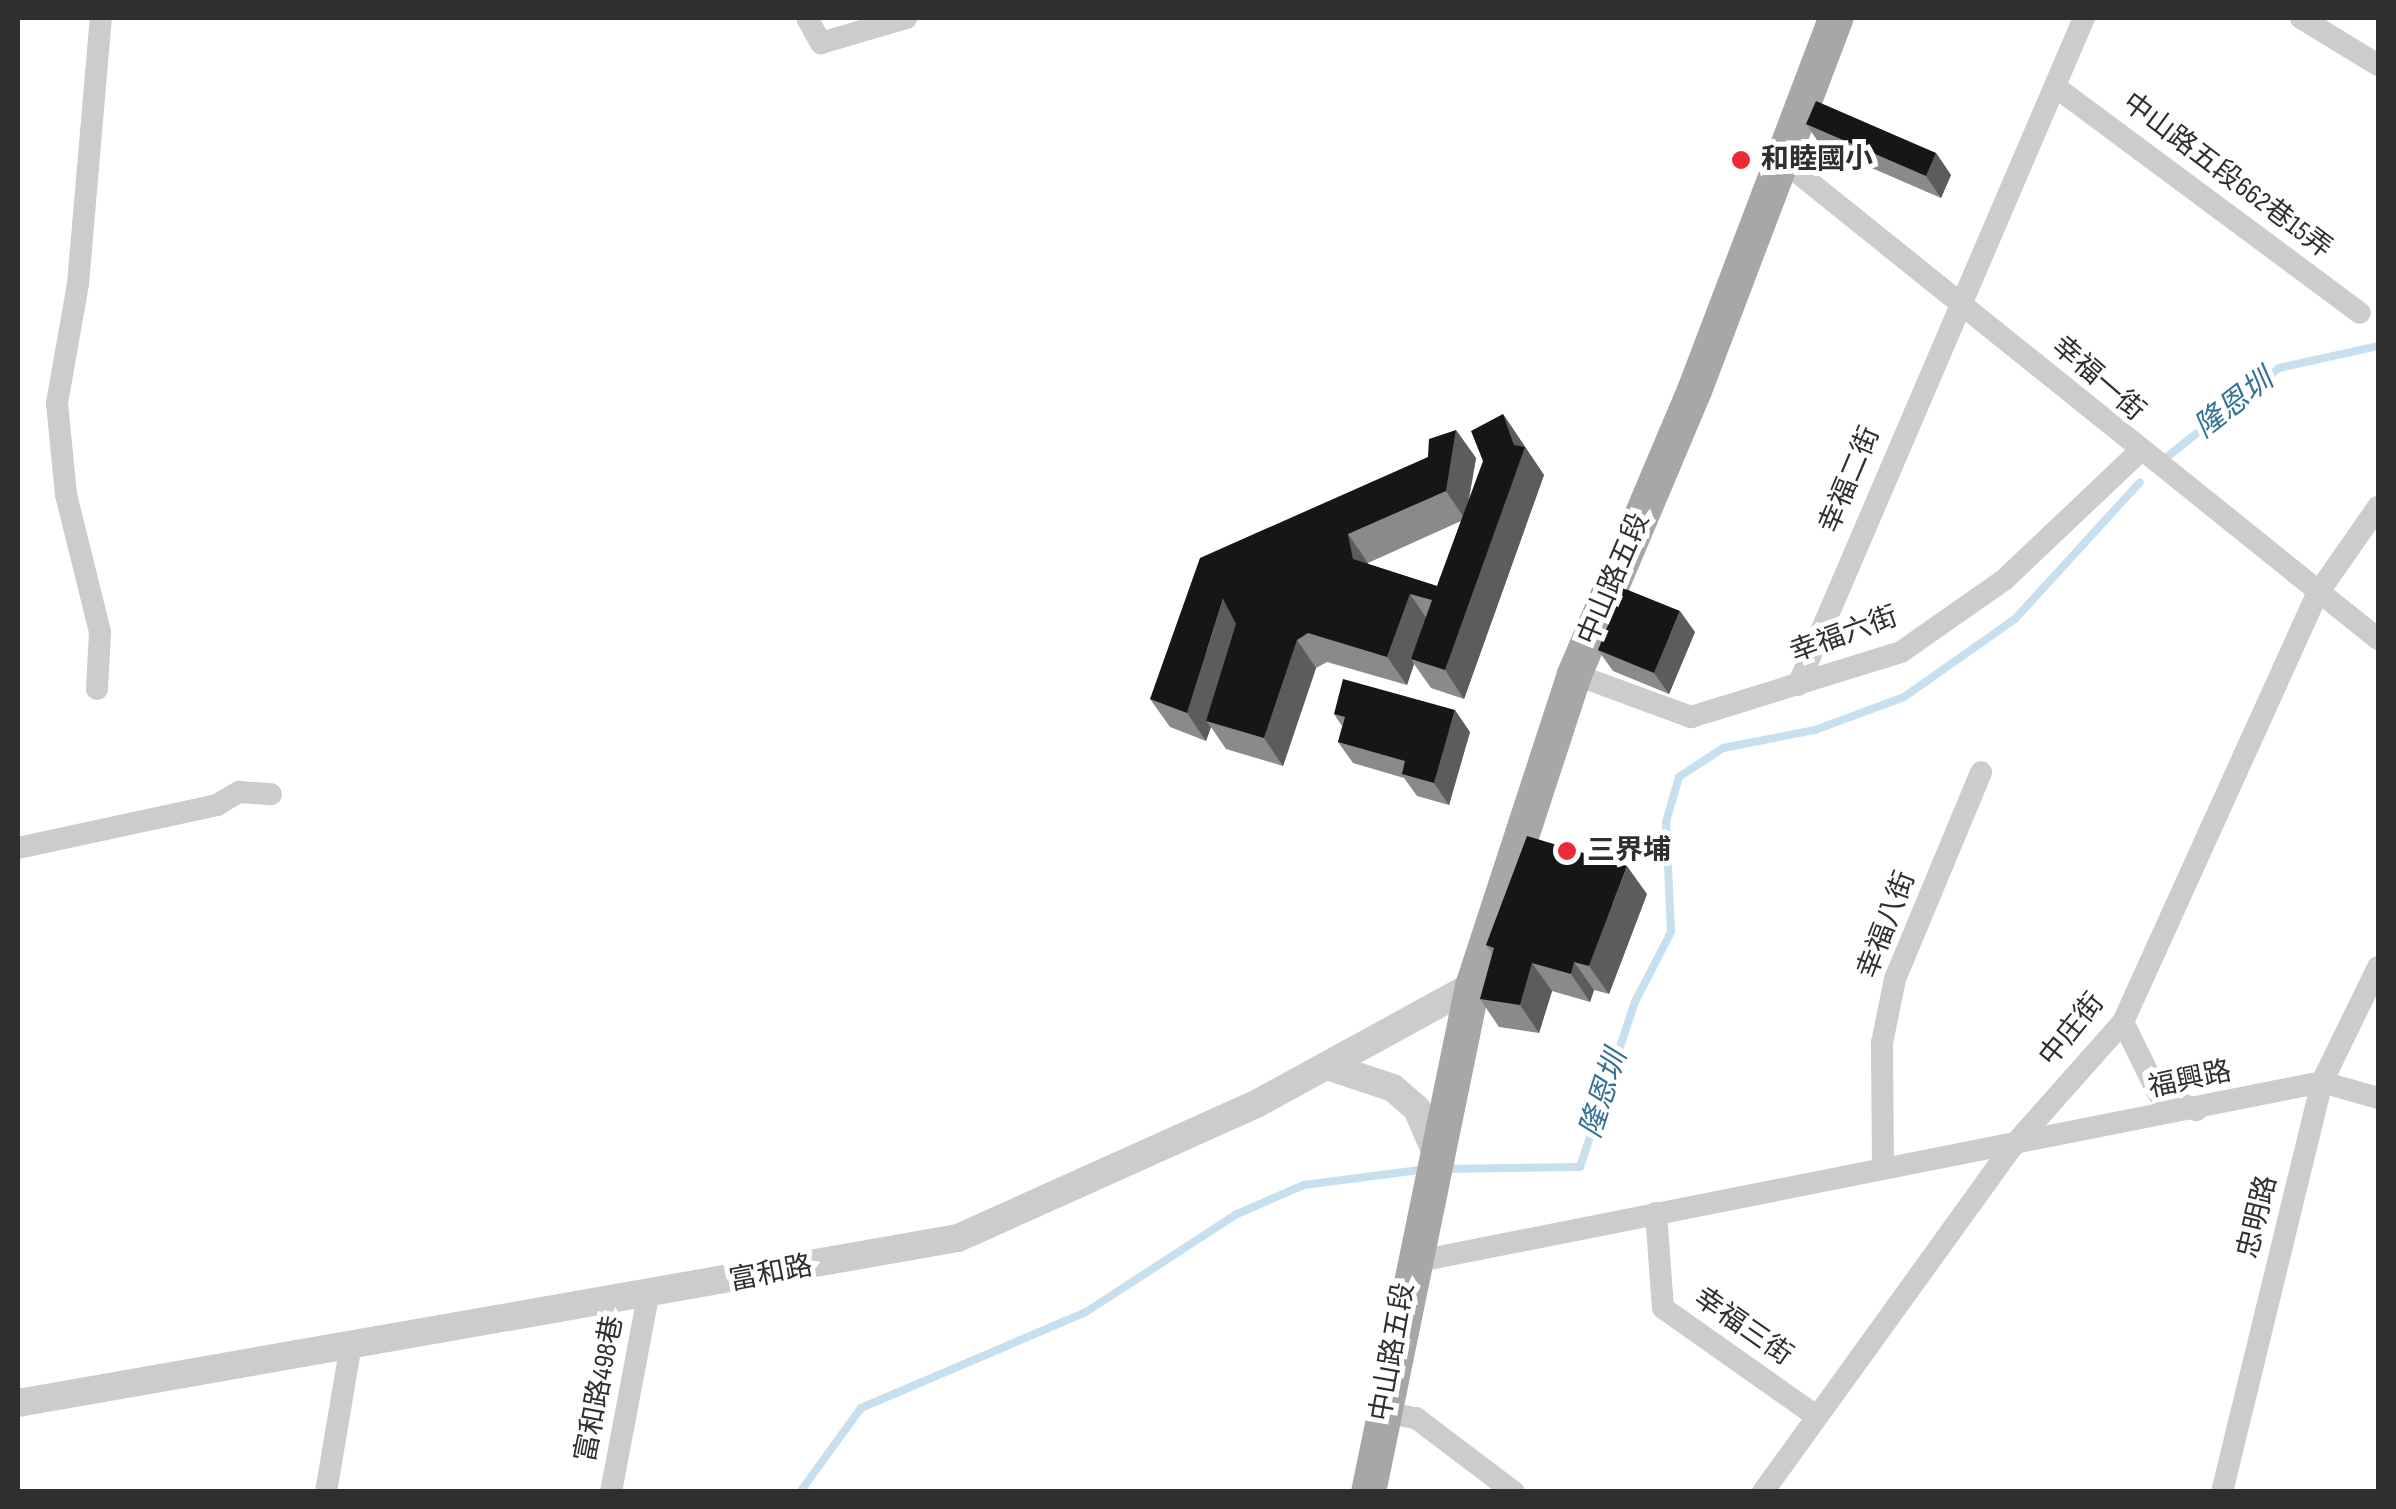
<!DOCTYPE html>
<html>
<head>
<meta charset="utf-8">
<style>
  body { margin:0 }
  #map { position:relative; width:2396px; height:1509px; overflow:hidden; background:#fff; font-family:"Sofia Sans Condensed","Noto Sans TC",sans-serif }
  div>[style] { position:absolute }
  .stream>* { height:8px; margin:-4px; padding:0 4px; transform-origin:4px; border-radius:4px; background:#c7dfee }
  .minor>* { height:22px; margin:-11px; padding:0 11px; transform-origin:11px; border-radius:11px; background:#ccc }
  .tertiary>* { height:28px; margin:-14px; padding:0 14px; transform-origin:14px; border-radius:14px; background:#ccc }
  .primary>* { height:35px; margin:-17.5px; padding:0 17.5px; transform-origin:17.5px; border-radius:17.5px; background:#a7a7a7 }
  .wall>* { inset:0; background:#8a8a8a }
  .shaded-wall>* { inset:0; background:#5c5c5c }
  .building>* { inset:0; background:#161616 }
  .dots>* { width:28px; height:28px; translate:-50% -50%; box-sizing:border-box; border:5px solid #fff; border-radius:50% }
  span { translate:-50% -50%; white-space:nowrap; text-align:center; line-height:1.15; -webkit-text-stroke:10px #fff; paint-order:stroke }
  .poi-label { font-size:28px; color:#2f2f2f; font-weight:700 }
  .left { translate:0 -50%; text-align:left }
  .street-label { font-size:28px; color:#2f2f2f }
  .water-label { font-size:30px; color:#387196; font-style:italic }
  .frame { position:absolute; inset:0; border:20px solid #2f2f2f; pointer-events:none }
</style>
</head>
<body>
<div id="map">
  <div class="stream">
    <i style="left:2163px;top:460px;width:148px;rotate:-38.4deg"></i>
    <i style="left:2279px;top:368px;width:101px;rotate:-12.5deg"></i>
    <i style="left:1446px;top:1169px;width:134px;rotate:-0.9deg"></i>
    <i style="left:1580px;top:1167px;width:174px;rotate:-71.6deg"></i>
    <i style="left:1635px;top:1002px;width:79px;rotate:-62.8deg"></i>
    <i style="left:1671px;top:932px;width:110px;rotate:-92.6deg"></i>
    <i style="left:1666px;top:822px;width:47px;rotate:-73.9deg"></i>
    <i style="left:1679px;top:777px;width:53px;rotate:-33.4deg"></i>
    <i style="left:1723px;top:748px;width:94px;rotate:-11.1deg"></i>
    <i style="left:1815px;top:730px;width:95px;rotate:-20.3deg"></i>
    <i style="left:1904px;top:697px;width:136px;rotate:-35.1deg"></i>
    <i style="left:2015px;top:619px;width:185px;rotate:-47.6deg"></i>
    <i style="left:800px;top:1492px;width:104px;rotate:-54deg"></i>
    <i style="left:861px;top:1408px;width:245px;rotate:-23.1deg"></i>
    <i style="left:1086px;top:1312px;width:180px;rotate:-33deg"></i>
    <i style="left:1237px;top:1214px;width:73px;rotate:-23.4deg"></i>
    <i style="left:1304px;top:1185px;width:124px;rotate:-7.4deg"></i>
  </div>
  <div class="minor">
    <i style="left:807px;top:18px;width:29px;rotate:61deg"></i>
    <i style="left:821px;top:43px;width:89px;rotate:-16.4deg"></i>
    <i style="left:2301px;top:18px;width:90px;rotate:31.4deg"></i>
    <i style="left:2057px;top:88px;width:377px;rotate:36.6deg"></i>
    <i style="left:1782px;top:160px;width:765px;rotate:38.79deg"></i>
    <i style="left:1574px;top:674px;width:125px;rotate:20.2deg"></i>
    <i style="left:1691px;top:717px;width:220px;rotate:-17.2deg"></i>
    <i style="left:1901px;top:652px;width:126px;rotate:-35deg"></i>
    <i style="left:2004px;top:580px;width:185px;rotate:-43.5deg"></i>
    <i style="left:1798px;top:685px;width:726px;rotate:-66.79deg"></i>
    <i style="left:97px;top:689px;width:57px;rotate:-87deg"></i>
    <i style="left:100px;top:632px;width:141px;rotate:-103.9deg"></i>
    <i style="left:66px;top:495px;width:92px;rotate:-95.6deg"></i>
    <i style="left:57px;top:403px;width:121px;rotate:-80deg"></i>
    <i style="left:78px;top:284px;width:267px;rotate:-85.1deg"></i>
    <i style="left:18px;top:848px;width:204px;rotate:-12.2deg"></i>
    <i style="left:217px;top:805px;width:26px;rotate:-31deg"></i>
    <i style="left:239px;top:792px;width:32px;rotate:4deg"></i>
    <i style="left:2123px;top:1022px;width:79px;rotate:63.8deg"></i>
    <i style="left:2158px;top:1093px;width:42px;rotate:24.1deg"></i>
    <i style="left:1883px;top:1166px;width:123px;rotate:-90.5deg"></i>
    <i style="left:1882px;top:1043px;width:65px;rotate:-78.5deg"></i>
    <i style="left:1895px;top:979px;width:224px;rotate:-67.4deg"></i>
    <i style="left:1656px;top:1213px;width:95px;rotate:85.8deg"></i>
    <i style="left:1663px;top:1308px;width:187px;rotate:35.2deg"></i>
    <i style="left:1409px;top:1263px;width:931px;rotate:-11.21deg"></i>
    <i style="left:2322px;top:1082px;width:58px;rotate:15.9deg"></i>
    <i style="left:1381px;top:1412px;width:36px;rotate:10deg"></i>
    <i style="left:1416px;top:1418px;width:123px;rotate:37.1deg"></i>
    <i style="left:326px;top:1492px;width:144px;rotate:-80.4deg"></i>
    <i style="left:611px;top:1492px;width:198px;rotate:-79.3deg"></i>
    <i style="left:1763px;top:1492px;width:425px;rotate:-54.2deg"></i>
    <i style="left:2012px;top:1147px;width:167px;rotate:-48.4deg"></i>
    <i style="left:2123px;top:1022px;width:471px;rotate:-65.6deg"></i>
    <i style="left:2318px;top:593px;width:105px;rotate:-55.1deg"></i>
    <i style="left:2222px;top:1492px;width:422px;rotate:-76.3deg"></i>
    <i style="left:2322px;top:1082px;width:128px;rotate:-64deg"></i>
  </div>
  <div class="tertiary">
    <i style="left:1330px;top:1067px;width:66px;rotate:18.4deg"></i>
    <i style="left:1393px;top:1088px;width:32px;rotate:41deg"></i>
    <i style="left:1417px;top:1109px;width:40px;rotate:66.6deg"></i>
    <i style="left:18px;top:1403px;width:954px;rotate:-9.96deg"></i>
    <i style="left:958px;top:1238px;width:329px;rotate:-24.2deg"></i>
    <i style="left:1258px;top:1103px;width:244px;rotate:-28.7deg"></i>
  </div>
  <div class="primary">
    <i style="left:1368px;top:1492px;width:517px;rotate:-78.39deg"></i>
    <i style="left:1472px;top:986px;width:328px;rotate:-71.9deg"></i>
    <i style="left:1574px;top:674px;width:308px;rotate:-67.1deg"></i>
    <i style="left:1694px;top:390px;width:398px;rotate:-69.2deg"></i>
  </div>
  <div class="wall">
    <i style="clip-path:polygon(1806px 124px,1936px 153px,1951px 175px,1941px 198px,1821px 146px)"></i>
    <i style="clip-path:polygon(evenodd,1503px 414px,1544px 475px,1464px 699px,1431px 688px,1414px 664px,1407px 685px,1327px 662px,1316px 668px,1283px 766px,1226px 749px,1211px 727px,1206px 741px,1170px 727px,1150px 699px,1428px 457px,1456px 430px,1476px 458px,1469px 500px,1503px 414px,1461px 521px,1437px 586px,1368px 564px,1368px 563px,1461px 521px)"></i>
    <i style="clip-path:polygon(1695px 632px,1669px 694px,1613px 671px,1598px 650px)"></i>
    <i style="clip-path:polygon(1334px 714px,1470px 732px,1449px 805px,1417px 796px,1404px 778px,1353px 763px,1338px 742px,1342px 726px)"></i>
    <i style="clip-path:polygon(1647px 894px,1609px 994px,1594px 990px,1590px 1002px,1552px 991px,1539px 1033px,1499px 1027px,1480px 999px,1492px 954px,1486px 945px)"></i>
  </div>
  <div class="shaded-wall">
    <i style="clip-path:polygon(1936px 153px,1951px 175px,1941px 198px,1926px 176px)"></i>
    <i style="clip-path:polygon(1503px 414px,1544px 475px,1464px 699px,1445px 670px,1514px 445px)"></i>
    <i style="clip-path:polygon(1456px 430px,1476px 458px,1465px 519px,1446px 491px)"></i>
    <i style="clip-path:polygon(1348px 534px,1368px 563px,1372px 587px,1353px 559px)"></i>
    <i style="clip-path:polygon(1410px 594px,1429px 622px,1411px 659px,1414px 664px,1407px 685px,1387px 657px)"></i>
    <i style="clip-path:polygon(1223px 599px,1243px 628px,1206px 721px,1211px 727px,1206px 741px,1187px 713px)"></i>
    <i style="clip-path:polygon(1680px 611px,1695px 632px,1669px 694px,1654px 673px)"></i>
    <i style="clip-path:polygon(1297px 640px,1316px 668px,1283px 766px,1264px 738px)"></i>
    <i style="clip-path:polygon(1455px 710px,1470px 732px,1449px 805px,1434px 783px)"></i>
    <i style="clip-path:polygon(1627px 866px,1647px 894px,1609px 994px,1589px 966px)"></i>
    <i style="clip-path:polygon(1574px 962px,1594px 990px,1590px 1002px,1571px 974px)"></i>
    <i style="clip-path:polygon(1532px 963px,1552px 991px,1539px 1033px,1520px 1005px)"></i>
  </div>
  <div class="building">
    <i style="clip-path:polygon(1816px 101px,1936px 153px,1926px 176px,1806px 124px)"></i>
    <i style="clip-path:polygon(1503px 414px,1514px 445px,1525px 447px,1445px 670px,1411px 659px,1432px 600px,1410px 594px,1387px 657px,1308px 633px,1297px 640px,1264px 738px,1206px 721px,1236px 624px,1223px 599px,1187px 713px,1150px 699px,1200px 558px,1428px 457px,1429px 439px,1456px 430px,1446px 491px,1348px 534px,1353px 559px,1437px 586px,1483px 461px,1471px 431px)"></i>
    <i style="clip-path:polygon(1623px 588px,1680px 611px,1654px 673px,1598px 650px)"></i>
    <i style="clip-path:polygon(1343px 679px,1455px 710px,1434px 783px,1402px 774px,1405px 761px,1338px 742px,1345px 717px,1334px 714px)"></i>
    <i style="clip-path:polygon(1527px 836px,1627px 866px,1589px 966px,1574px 962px,1571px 974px,1532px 963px,1520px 1005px,1480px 999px,1494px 948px,1486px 945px)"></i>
  </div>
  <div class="dots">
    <i style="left:1741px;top:160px;background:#ee2936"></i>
    <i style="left:1567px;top:851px;background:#ee2936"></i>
  </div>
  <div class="poi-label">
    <span class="left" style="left:1761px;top:160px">和睦國小</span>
    <span class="left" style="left:1587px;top:851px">三界埔</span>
  </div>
  <div class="street-label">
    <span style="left:2227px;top:176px;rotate:37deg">中山路五段662巷15弄</span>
    <span style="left:2098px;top:379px;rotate:41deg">幸福一街</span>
    <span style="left:1850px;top:480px;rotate:-67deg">幸福二街</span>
    <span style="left:1614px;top:579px;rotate:-67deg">中山路五段</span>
    <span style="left:1844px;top:635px;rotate:-20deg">幸福六街</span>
    <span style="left:1887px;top:925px;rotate:-69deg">幸福八街</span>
    <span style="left:2072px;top:1030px;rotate:-51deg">中庄街</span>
    <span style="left:2190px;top:1080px;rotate:-12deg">福興路</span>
    <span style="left:2258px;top:1217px;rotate:-76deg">忠明路</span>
    <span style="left:771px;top:1274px;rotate:-11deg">富和路</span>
    <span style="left:1743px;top:1327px;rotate:35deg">幸福三街</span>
    <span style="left:1393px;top:1352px;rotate:-80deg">中山路五段</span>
    <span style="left:600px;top:1389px;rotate:-79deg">富和路498巷</span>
  </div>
  <div class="water-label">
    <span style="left:2234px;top:404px;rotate:-38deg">隆恩圳</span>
    <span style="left:1604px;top:1094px;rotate:-72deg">隆恩圳</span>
  </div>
  <div class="frame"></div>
</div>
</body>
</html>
